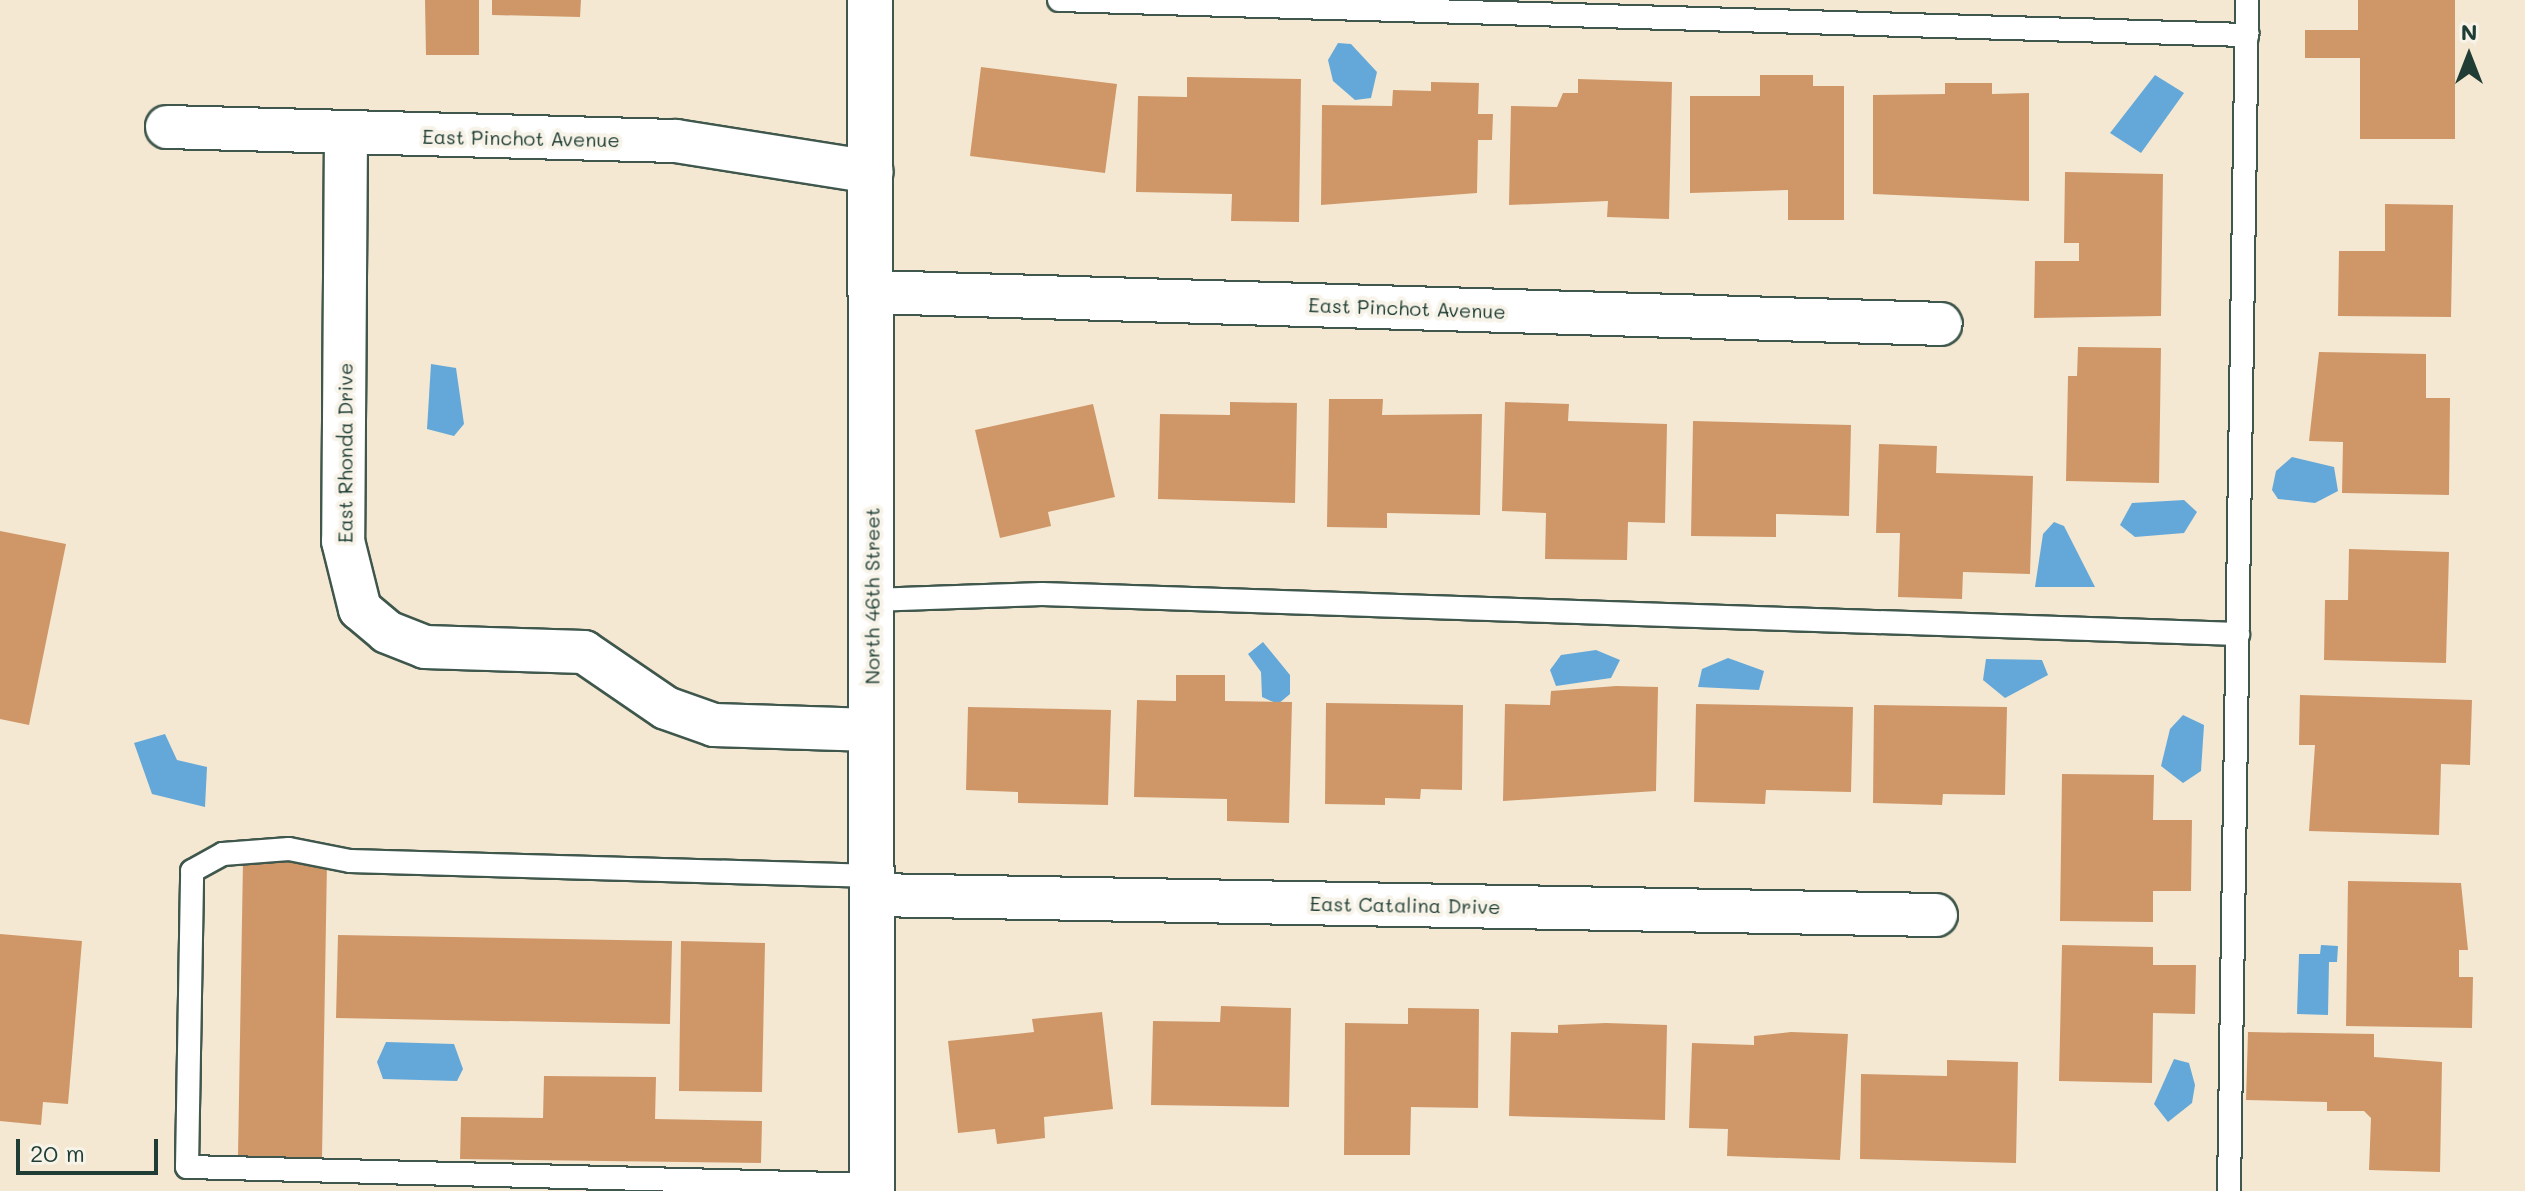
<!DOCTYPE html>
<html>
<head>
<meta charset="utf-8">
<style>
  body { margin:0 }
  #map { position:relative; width:2525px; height:1191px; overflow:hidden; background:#f4e8d2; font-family:Mali,sans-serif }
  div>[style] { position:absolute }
  .water>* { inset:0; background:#64a8d9 }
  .building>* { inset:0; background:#cf9768 }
  .roads { filter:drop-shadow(2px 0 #3f574c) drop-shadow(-2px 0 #3f574c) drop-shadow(0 2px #3f574c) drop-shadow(0 -2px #3f574c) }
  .lane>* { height:22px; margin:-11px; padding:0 11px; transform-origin:11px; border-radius:11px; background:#fff }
  .street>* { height:42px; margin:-21px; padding:0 21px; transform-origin:21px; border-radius:21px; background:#fff }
  .secondary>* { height:44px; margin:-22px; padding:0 22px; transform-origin:22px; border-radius:22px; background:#fff }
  span { translate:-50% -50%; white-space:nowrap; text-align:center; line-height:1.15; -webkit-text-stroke:8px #f7f3e8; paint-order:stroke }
  .street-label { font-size:20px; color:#1f3d34 }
  .north { position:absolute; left:2429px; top:16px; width:80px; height:80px; -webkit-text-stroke:6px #f7f3e8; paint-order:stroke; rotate:0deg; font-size:22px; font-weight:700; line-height:32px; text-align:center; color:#1f3d34 }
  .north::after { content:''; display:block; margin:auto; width:28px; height:36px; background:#1f3d34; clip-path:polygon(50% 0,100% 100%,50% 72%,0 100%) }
  .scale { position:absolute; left:16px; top:1139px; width:142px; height:36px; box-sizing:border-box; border:4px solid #1f3d34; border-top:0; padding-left:10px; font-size:24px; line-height:28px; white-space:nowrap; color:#1f3d34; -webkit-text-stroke:6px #f7f3e8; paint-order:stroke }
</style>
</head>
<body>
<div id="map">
  <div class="water">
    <i style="clip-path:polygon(1338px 43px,1351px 44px,1377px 72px,1371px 98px,1355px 100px,1333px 81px,1328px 60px)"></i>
    <i style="clip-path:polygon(2155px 75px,2184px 93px,2141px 153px,2110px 133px)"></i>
    <i style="clip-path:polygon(431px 364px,456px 368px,464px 424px,454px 436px,427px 429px)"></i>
    <i style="clip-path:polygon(2292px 457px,2334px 467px,2338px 491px,2315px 503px,2278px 499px,2272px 490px,2276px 471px)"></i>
    <i style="clip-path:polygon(2184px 500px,2197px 512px,2184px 533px,2135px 537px,2120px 525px,2132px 503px)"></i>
    <i style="clip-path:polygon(2054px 522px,2064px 526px,2095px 587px,2035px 587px,2043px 534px)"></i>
    <i style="clip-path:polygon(1263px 642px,1290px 675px,1290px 694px,1278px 704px,1262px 697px,1261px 672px,1248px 654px)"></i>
    <i style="clip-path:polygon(1596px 650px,1620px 660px,1611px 678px,1556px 686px,1550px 670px,1561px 655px)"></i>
    <i style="clip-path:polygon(1728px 658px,1764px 671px,1759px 690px,1698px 687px,1702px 669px)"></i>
    <i style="clip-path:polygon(1986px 659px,2042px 660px,2048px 675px,2005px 698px,1983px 680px)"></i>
    <i style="clip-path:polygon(2183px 715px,2204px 725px,2201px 771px,2183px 783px,2161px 766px,2170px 729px)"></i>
    <i style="clip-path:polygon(165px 734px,177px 760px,207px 767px,205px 807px,152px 794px,134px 743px)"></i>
    <i style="clip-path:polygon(2321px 945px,2338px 946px,2337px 962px,2329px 962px,2328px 1015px,2297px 1014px,2299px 954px,2320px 954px)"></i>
    <i style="clip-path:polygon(386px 1042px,454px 1044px,463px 1069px,457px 1081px,383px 1079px,377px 1062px)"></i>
    <i style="clip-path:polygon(2174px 1059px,2189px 1063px,2195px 1085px,2192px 1103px,2168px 1122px,2154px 1104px)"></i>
  </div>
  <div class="building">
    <i style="clip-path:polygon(425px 0,479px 0,479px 55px,426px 55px)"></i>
    <i style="clip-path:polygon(492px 0,581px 0,580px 17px,492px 15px)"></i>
    <i style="clip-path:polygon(2358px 0,2455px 0,2455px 139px,2360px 139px,2360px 58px,2305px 58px,2305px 30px,2358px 30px)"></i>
    <i style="clip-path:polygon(981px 67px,1117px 84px,1105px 173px,970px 156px)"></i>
    <i style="clip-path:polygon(1760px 75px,1813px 75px,1813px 86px,1844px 86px,1844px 220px,1788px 220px,1788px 190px,1690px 193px,1690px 96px,1760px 96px)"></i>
    <i style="clip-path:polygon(1187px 77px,1301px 79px,1299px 222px,1231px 221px,1232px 194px,1136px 192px,1138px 96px,1187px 97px)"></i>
    <i style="clip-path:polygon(1578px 79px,1672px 82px,1669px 219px,1607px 217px,1608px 201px,1509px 205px,1511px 106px,1557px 107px,1563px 93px,1578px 93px)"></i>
    <i style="clip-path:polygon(1431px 82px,1479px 83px,1478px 114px,1493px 114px,1492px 140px,1478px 140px,1477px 193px,1321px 205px,1322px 105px,1392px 106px,1393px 90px,1431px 91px)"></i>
    <i style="clip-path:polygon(1945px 83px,1992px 83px,1992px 94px,2029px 93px,2029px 201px,1873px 194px,1873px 95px,1945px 94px)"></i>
    <i style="clip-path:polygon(2065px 172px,2163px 174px,2161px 316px,2034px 318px,2035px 261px,2079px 261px,2079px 243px,2064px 243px)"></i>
    <i style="clip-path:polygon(2385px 204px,2453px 205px,2451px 317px,2338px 316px,2339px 251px,2385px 251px)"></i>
    <i style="clip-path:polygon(2078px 347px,2161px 348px,2159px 483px,2066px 481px,2068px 376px,2077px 376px)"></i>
    <i style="clip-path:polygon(2319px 352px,2426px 354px,2426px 398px,2450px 398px,2449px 495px,2342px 493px,2343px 442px,2309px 441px)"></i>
    <i style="clip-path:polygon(1329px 399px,1383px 399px,1382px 415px,1482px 414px,1480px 515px,1387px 513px,1387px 528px,1327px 527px)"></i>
    <i style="clip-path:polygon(1230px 402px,1297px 403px,1295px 503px,1158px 499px,1160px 414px,1230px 415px)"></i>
    <i style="clip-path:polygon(1505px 402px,1569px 404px,1568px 421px,1667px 424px,1665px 523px,1628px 522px,1627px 560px,1545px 559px,1546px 513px,1502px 511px)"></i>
    <i style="clip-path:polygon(1093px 404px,1115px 497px,1048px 512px,1051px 526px,1000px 538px,975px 430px)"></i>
    <i style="clip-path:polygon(1693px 421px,1851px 425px,1849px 516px,1776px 514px,1776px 537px,1691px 536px)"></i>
    <i style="clip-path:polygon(1879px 444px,1937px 446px,1936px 473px,2033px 476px,2030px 574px,1963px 572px,1962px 599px,1898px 597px,1900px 533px,1876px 533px)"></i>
    <i style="clip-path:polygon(0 531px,66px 544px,29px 725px,0 719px)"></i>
    <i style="clip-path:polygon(2349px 549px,2449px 552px,2446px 663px,2324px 660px,2325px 600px,2348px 600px)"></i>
    <i style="clip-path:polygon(1176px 675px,1225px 675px,1225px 701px,1292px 702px,1289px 823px,1227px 821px,1227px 799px,1134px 797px,1137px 700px,1176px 701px)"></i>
    <i style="clip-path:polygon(1616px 686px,1658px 687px,1656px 791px,1503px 801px,1505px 704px,1550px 705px,1551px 691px)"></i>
    <i style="clip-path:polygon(2300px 695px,2472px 700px,2470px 765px,2441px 764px,2439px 835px,2309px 831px,2315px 745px,2299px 745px)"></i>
    <i style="clip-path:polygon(1326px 703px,1463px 705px,1462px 790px,1421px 789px,1420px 799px,1385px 798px,1385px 805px,1325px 804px)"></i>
    <i style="clip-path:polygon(1696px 704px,1853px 707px,1851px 792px,1766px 790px,1765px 804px,1694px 802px)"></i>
    <i style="clip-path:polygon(1874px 705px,2007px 707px,2005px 795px,1943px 794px,1942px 805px,1873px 803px)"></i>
    <i style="clip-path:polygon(968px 707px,1111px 710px,1108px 805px,1018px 803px,1018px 792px,966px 790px)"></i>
    <i style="clip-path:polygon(2062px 774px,2154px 775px,2153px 820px,2192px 820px,2191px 891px,2153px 891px,2153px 922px,2060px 921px)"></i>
    <i style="clip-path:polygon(243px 861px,327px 862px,322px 1158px,238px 1156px)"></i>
    <i style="clip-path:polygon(2348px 881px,2461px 883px,2468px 950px,2459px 950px,2459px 977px,2473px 977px,2472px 1028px,2346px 1026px)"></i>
    <i style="clip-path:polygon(0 934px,82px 941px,68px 1104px,43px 1102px,41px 1125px,0 1121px)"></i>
    <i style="clip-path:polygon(338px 935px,672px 941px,670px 1024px,336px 1018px)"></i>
    <i style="clip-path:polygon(681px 941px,765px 943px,762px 1092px,679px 1091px)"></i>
    <i style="clip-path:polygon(2062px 945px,2153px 947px,2153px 965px,2196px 965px,2195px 1014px,2153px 1013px,2152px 1083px,2059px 1081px)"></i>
    <i style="clip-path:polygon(1221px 1006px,1291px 1008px,1289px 1107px,1151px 1105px,1153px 1021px,1220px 1022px)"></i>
    <i style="clip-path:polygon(1408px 1008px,1479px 1009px,1478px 1108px,1411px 1107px,1410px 1155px,1344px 1155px,1345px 1023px,1408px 1024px)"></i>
    <i style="clip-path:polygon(1102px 1012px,1113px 1109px,1044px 1117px,1045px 1138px,997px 1144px,995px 1129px,958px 1133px,948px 1041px,1034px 1032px,1032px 1019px)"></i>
    <i style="clip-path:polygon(1606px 1023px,1667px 1025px,1665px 1120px,1509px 1116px,1511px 1032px,1558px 1033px,1558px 1025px)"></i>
    <i style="clip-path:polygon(1791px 1032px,1848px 1034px,1840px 1160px,1727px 1156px,1728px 1129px,1689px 1128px,1692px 1043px,1754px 1045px,1754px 1036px)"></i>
    <i style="clip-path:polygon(2248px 1032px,2374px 1034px,2374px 1057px,2442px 1062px,2440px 1172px,2369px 1170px,2371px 1118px,2364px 1111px,2327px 1111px,2327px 1102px,2246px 1100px)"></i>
    <i style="clip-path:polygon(1947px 1060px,2018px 1062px,2016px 1163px,1860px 1159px,1861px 1074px,1947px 1076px)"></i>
    <i style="clip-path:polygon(544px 1076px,656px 1077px,655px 1119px,762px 1121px,761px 1163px,460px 1159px,461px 1117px,543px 1118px)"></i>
  </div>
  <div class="roads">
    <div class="lane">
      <i style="left:1059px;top:0;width:1189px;rotate:1.69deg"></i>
      <i style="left:872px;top:600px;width:170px;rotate:-2deg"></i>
      <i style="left:1042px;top:594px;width:1197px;rotate:1.92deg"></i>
      <i style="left:872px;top:1185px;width:685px;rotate:-178.49deg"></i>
      <i style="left:187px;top:1167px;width:296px;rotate:-89deg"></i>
      <i style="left:192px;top:871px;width:35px;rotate:-29deg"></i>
      <i style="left:223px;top:854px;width:66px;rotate:-4.3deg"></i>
      <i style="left:289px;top:849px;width:62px;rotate:11.1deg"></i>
      <i style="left:350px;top:861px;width:525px;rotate:1.64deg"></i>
      <i style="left:2229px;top:1191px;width:1191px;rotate:-89.13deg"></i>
    </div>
    <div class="street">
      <i style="left:167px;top:127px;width:509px;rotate:1.58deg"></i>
      <i style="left:676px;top:141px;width:198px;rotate:9deg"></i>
      <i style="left:346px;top:134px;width:407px;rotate:90.4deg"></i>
      <i style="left:343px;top:541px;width:70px;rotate:76deg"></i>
      <i style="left:360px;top:609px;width:35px;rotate:40deg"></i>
      <i style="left:387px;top:632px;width:41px;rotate:21.5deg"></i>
      <i style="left:425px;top:647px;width:159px;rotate:1.8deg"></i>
      <i style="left:584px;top:652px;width:99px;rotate:34.3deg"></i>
      <i style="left:666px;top:708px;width:51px;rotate:19.5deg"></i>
      <i style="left:714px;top:725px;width:158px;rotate:1.8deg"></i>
      <i style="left:872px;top:292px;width:1069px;rotate:1.71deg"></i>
      <i style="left:874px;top:895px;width:1062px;rotate:1.08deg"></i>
    </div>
    <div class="secondary">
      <i style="left:870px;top:0;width:1191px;rotate:89.9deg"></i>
    </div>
  </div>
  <div class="street-label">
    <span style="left:521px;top:138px;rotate:1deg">East Pinchot Avenue</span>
    <span style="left:1407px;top:308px;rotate:2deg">East Pinchot Avenue</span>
    <span style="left:345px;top:453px;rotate:-90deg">East Rhonda Drive</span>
    <span style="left:872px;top:596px;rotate:-90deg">North 46th Street</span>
    <span style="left:1405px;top:905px;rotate:1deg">East Catalina Drive</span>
  </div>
  <div class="north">N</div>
  <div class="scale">20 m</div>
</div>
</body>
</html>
